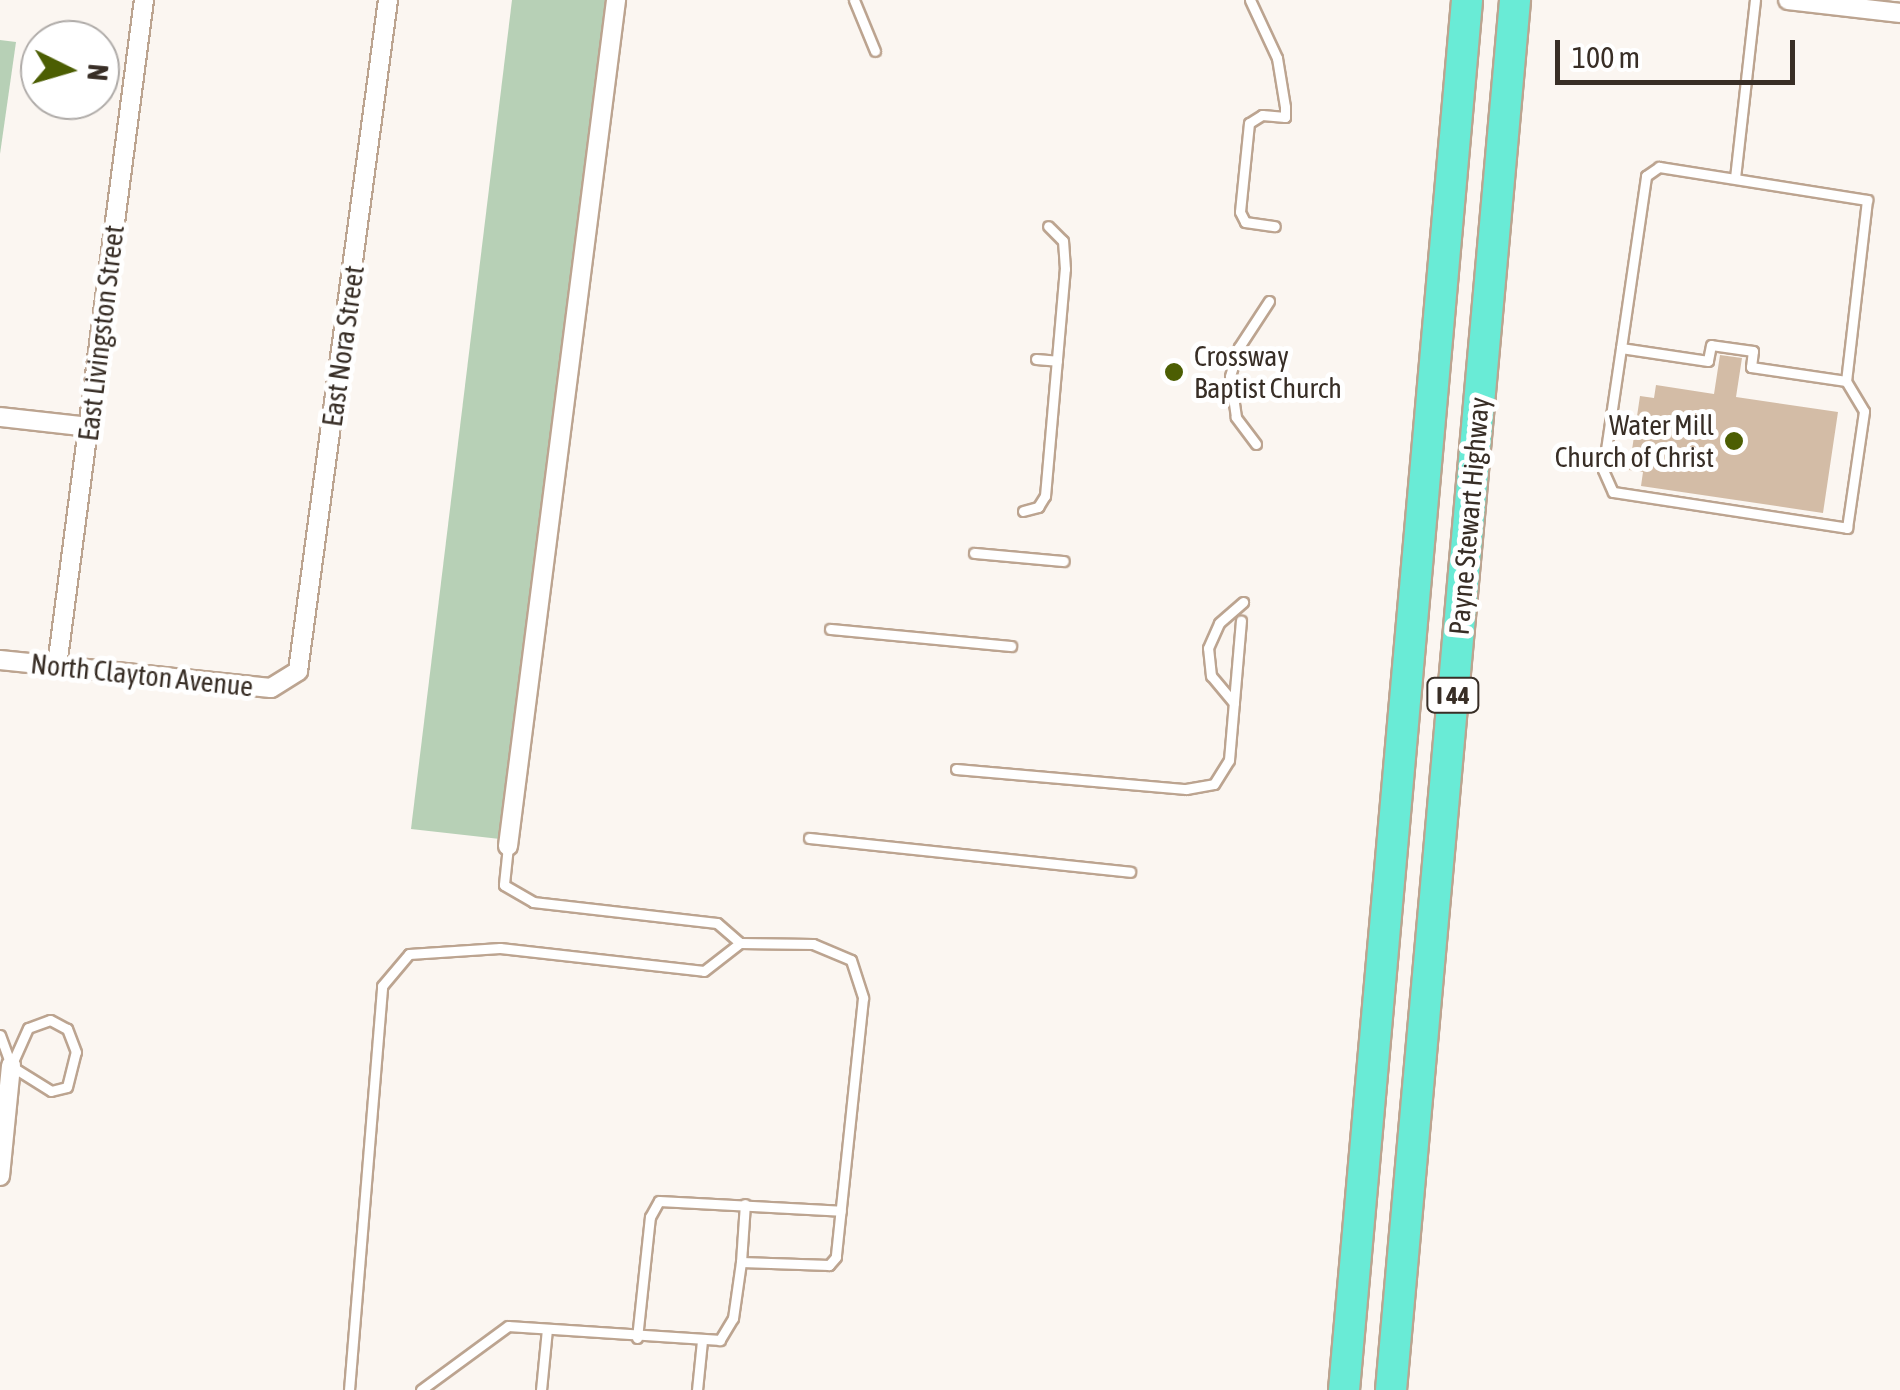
<!DOCTYPE html>
<html>
<head>
<meta charset="utf-8">
<style>
  body { margin:0 }
  #map { position:relative; width:1900px; height:1390px; overflow:hidden; background:#fbf6f1; font-family:"Asap Condensed",sans-serif }
  div>[style] { position:absolute }
  .green>* { inset:0; background:#b7d0b6 }
  .building>* { inset:0; background:#d3bca6 }
  .roads { filter:drop-shadow(2px 0 #bca490) drop-shadow(-2px 0 #bca490) drop-shadow(0 2px #bca490) drop-shadow(0 -2px #bca490) }
  .lane>* { height:9px; margin:-4.5px; padding:0 4.5px; transform-origin:4.5px; border-radius:4.5px; background:#fff }
  .street>* { height:18px; margin:-9px; padding:0 9px; transform-origin:9px; border-radius:9px; background:#fff }
  .highway>* { height:30px; margin:-15px; padding:0 15px; transform-origin:15px; border-radius:15px; background:#69ebd6 }
  .dots>* { width:28px; height:28px; translate:-50% -50%; box-sizing:border-box; border:5px solid #fff; border-radius:50% }
  span { translate:-50% -50%; white-space:nowrap; text-align:center; line-height:1.15; -webkit-text-stroke:10px #fff; paint-order:stroke }
  .shield-label span { padding:2px 8px; background:#fff; border:2px solid; border-radius:8px; -webkit-text-stroke-width:0 }
  .shield-label { font-size:25px; color:#382e26; font-weight:700 }
  .street-label { font-size:28px; color:#382e26 }
  .poi-label { font-size:28px; color:#382e26 }
  .left { translate:0 -50%; text-align:left }
  .right { translate:-100% -50%; text-align:right }
  .north { position:absolute; left:20px; top:20px; width:100px; height:100px; box-sizing:border-box; background:#fff; border:2px solid #afaba8; border-radius:50%; rotate:95deg; font-size:28px; font-weight:700; line-height:40px; text-align:center; color:#382e26 }
  .north::after { content:''; display:block; margin:auto; width:35px; height:45px; background:#4c5e03; clip-path:polygon(50% 0,100% 100%,50% 72%,0 100%) }
  .scale { position:absolute; left:1555px; top:40px; width:240px; height:45px; box-sizing:border-box; border:5px solid #382e26; border-top:0; padding-left:12px; font-size:30px; line-height:35px; white-space:nowrap; color:#382e26; -webkit-text-stroke:8px #fff; paint-order:stroke }
</style>
</head>
<body>
<div id="map">
  <div class="green">
    <i style="clip-path:polygon(512px 0,606px 0,500px 839px,411px 829px)"></i>
    <i style="clip-path:polygon(0 40px,16px 42px,0 154px)"></i>
  </div>
  <div class="building">
    <i style="clip-path:polygon(1720px 355px,1742px 358px,1736px 397px,1838px 412px,1823px 513px,1641px 486px,1643px 472px,1629px 470px,1640px 396px,1654px 398px,1656px 385px,1714px 394px)"></i>
  </div>
  <div class="roads">
    <div class="lane">
      <i style="left:854px;top:0;width:55px;rotate:67.6deg"></i>
      <i style="left:1250px;top:0;width:64px;rotate:65deg"></i>
      <i style="left:1277px;top:58px;width:50px;rotate:80.7deg"></i>
      <i style="left:1285px;top:107px;width:10px;rotate:90deg"></i>
      <i style="left:1285px;top:117px;width:23px;rotate:-175deg"></i>
      <i style="left:1262px;top:115px;width:15px;rotate:148deg"></i>
      <i style="left:1249px;top:123px;width:89px;rotate:95.8deg"></i>
      <i style="left:1240px;top:212px;width:11px;rotate:63deg"></i>
      <i style="left:1245px;top:222px;width:30px;rotate:8deg"></i>
      <i style="left:1659px;top:167px;width:211px;rotate:9deg"></i>
      <i style="left:1867px;top:200px;width:182px;rotate:96.6deg"></i>
      <i style="left:1846px;top:381px;width:96px;rotate:-171.6deg"></i>
      <i style="left:1751px;top:367px;width:16px;rotate:-83deg"></i>
      <i style="left:1753px;top:351px;width:42px;rotate:-171.9deg"></i>
      <i style="left:1711px;top:345px;width:16px;rotate:101deg"></i>
      <i style="left:1708px;top:361px;width:88px;rotate:-171.5deg"></i>
      <i style="left:1621px;top:348px;width:174px;rotate:-81.7deg"></i>
      <i style="left:1646px;top:176px;width:16px;rotate:-35deg"></i>
      <i style="left:1735px;top:178px;width:179px;rotate:-83.6deg"></i>
      <i style="left:1621px;top:348px;width:123px;rotate:98.4deg"></i>
      <i style="left:1603px;top:470px;width:24px;rotate:66deg"></i>
      <i style="left:1613px;top:492px;width:237px;rotate:8.7deg"></i>
      <i style="left:1847px;top:528px;width:118px;rotate:-81.7deg"></i>
      <i style="left:1864px;top:411px;width:35px;rotate:-121deg"></i>
      <i style="left:1036px;top:359px;width:21px;rotate:5deg"></i>
      <i style="left:1256px;top:444px;width:34px;rotate:-127deg"></i>
      <i style="left:1236px;top:417px;width:41px;rotate:-98.3deg"></i>
      <i style="left:1230px;top:376px;width:30px;rotate:-73deg"></i>
      <i style="left:1239px;top:347px;width:55px;rotate:-56.9deg"></i>
      <i style="left:1023px;top:511px;width:16px;rotate:-15deg"></i>
      <i style="left:1038px;top:507px;width:13px;rotate:-58deg"></i>
      <i style="left:1045px;top:496px;width:228px;rotate:-85deg"></i>
      <i style="left:1065px;top:269px;width:28px;rotate:-94deg"></i>
      <i style="left:1063px;top:241px;width:21px;rotate:-135deg"></i>
      <i style="left:974px;top:553px;width:90px;rotate:5.1deg"></i>
      <i style="left:830px;top:629px;width:182px;rotate:5.4deg"></i>
      <i style="left:1234px;top:703px;width:35px;rotate:-130deg"></i>
      <i style="left:1211px;top:676px;width:28px;rotate:-96deg"></i>
      <i style="left:1208px;top:648px;width:27px;rotate:-66deg"></i>
      <i style="left:1219px;top:623px;width:32px;rotate:-41deg"></i>
      <i style="left:956px;top:769px;width:231px;rotate:5deg"></i>
      <i style="left:1186px;top:789px;width:28px;rotate:-10deg"></i>
      <i style="left:1214px;top:784px;width:28px;rotate:-58deg"></i>
      <i style="left:1229px;top:760px;width:140px;rotate:-85.1deg"></i>
      <i style="left:809px;top:838px;width:323px;rotate:6deg"></i>
      <i style="left:508px;top:846px;width:39px;rotate:96deg"></i>
      <i style="left:504px;top:885px;width:34px;rotate:30deg"></i>
      <i style="left:533px;top:902px;width:185px;rotate:6.5deg"></i>
      <i style="left:717px;top:923px;width:30px;rotate:41deg"></i>
      <i style="left:0;top:1035px;width:33px;rotate:70deg"></i>
      <i style="left:11px;top:1066px;width:47px;rotate:32deg"></i>
      <i style="left:51px;top:1091px;width:16px;rotate:-14deg"></i>
      <i style="left:67px;top:1087px;width:36px;rotate:-76deg"></i>
      <i style="left:76px;top:1052px;width:25px;rotate:-111deg"></i>
      <i style="left:67px;top:1029px;width:19px;rotate:-152deg"></i>
      <i style="left:50px;top:1020px;width:23px;rotate:160deg"></i>
      <i style="left:28px;top:1028px;width:42px;rotate:114.1deg"></i>
      <i style="left:741px;top:1262px;width:58px;rotate:-86.1deg"></i>
      <i style="left:637px;top:1338px;width:122px;rotate:-83.9deg"></i>
      <i style="left:650px;top:1217px;width:18px;rotate:-61deg"></i>
      <i style="left:659px;top:1201px;width:182px;rotate:3.1deg"></i>
      <i style="left:349px;top:1390px;width:405px;rotate:-85.3deg"></i>
      <i style="left:382px;top:986px;width:42px;rotate:-49.8deg"></i>
      <i style="left:409px;top:954px;width:91px;rotate:-3.8deg"></i>
      <i style="left:500px;top:948px;width:205px;rotate:6.4deg"></i>
      <i style="left:704px;top:971px;width:46px;rotate:-37.9deg"></i>
      <i style="left:740px;top:943px;width:73px;rotate:0.8deg"></i>
      <i style="left:813px;top:944px;width:41px;rotate:22.8deg"></i>
      <i style="left:851px;top:960px;width:40px;rotate:72deg"></i>
      <i style="left:863px;top:998px;width:260px;rotate:96deg"></i>
      <i style="left:836px;top:1257px;width:11px;rotate:131deg"></i>
      <i style="left:829px;top:1265px;width:88px;rotate:-178deg"></i>
      <i style="left:741px;top:1262px;width:57px;rotate:98.1deg"></i>
      <i style="left:733px;top:1318px;width:26px;rotate:121deg"></i>
      <i style="left:720px;top:1340px;width:212px;rotate:-176.2deg"></i>
      <i style="left:508px;top:1326px;width:108px;rotate:143.7deg"></i>
      <i style="left:541px;top:1390px;width:61px;rotate:-84.4deg"></i>
      <i style="left:697px;top:1390px;width:49px;rotate:-84.2deg"></i>
    </div>
    <div class="street">
      <i style="left:1788px;top:0;width:113px;rotate:6.6deg"></i>
      <i style="left:0;top:417px;width:90px;rotate:6.4deg"></i>
      <i style="left:0;top:660px;width:272px;rotate:5.9deg"></i>
      <i style="left:271px;top:688px;width:32px;rotate:-32deg"></i>
      <i style="left:298px;top:671px;width:677px;rotate:-82.36deg"></i>
      <i style="left:57px;top:666px;width:672px;rotate:-82.56deg"></i>
      <i style="left:508px;top:846px;width:853px;rotate:-82.72deg"></i>
      <i style="left:0;top:1176px;width:111px;rotate:-84.3deg"></i>
    </div>
    <div class="highway">
      <i style="left:1344px;top:1390px;width:1395px;rotate:-84.94deg"></i>
      <i style="left:1391px;top:1390px;width:1396px;rotate:-84.9deg"></i>
    </div>
  </div>
  <div class="dots">
    <i style="left:1174px;top:372px;background:#4c5e03"></i>
    <i style="left:1734px;top:441px;background:#4c5e03"></i>
  </div>
  <div class="shield-label">
    <span style="left:1453px;top:695px">I 44</span>
  </div>
  <div class="street-label">
    <span style="left:101px;top:333px;rotate:-83deg">East Livingston Street</span>
    <span style="left:343px;top:346px;rotate:-82deg">East Nora Street</span>
    <span style="left:1469px;top:516px;rotate:-85deg">Payne Stewart Highway</span>
    <span style="left:142px;top:675px;rotate:6deg">North Clayton Avenue</span>
  </div>
  <div class="poi-label">
    <span class="left" style="left:1194px;top:372px">Crossway<br>Baptist Church</span>
    <span class="right" style="left:1714px;top:441px">Water Mill<br>Church of Christ</span>
  </div>
  <div class="north">N</div>
  <div class="scale">100 m</div>
</div>
</body>
</html>
